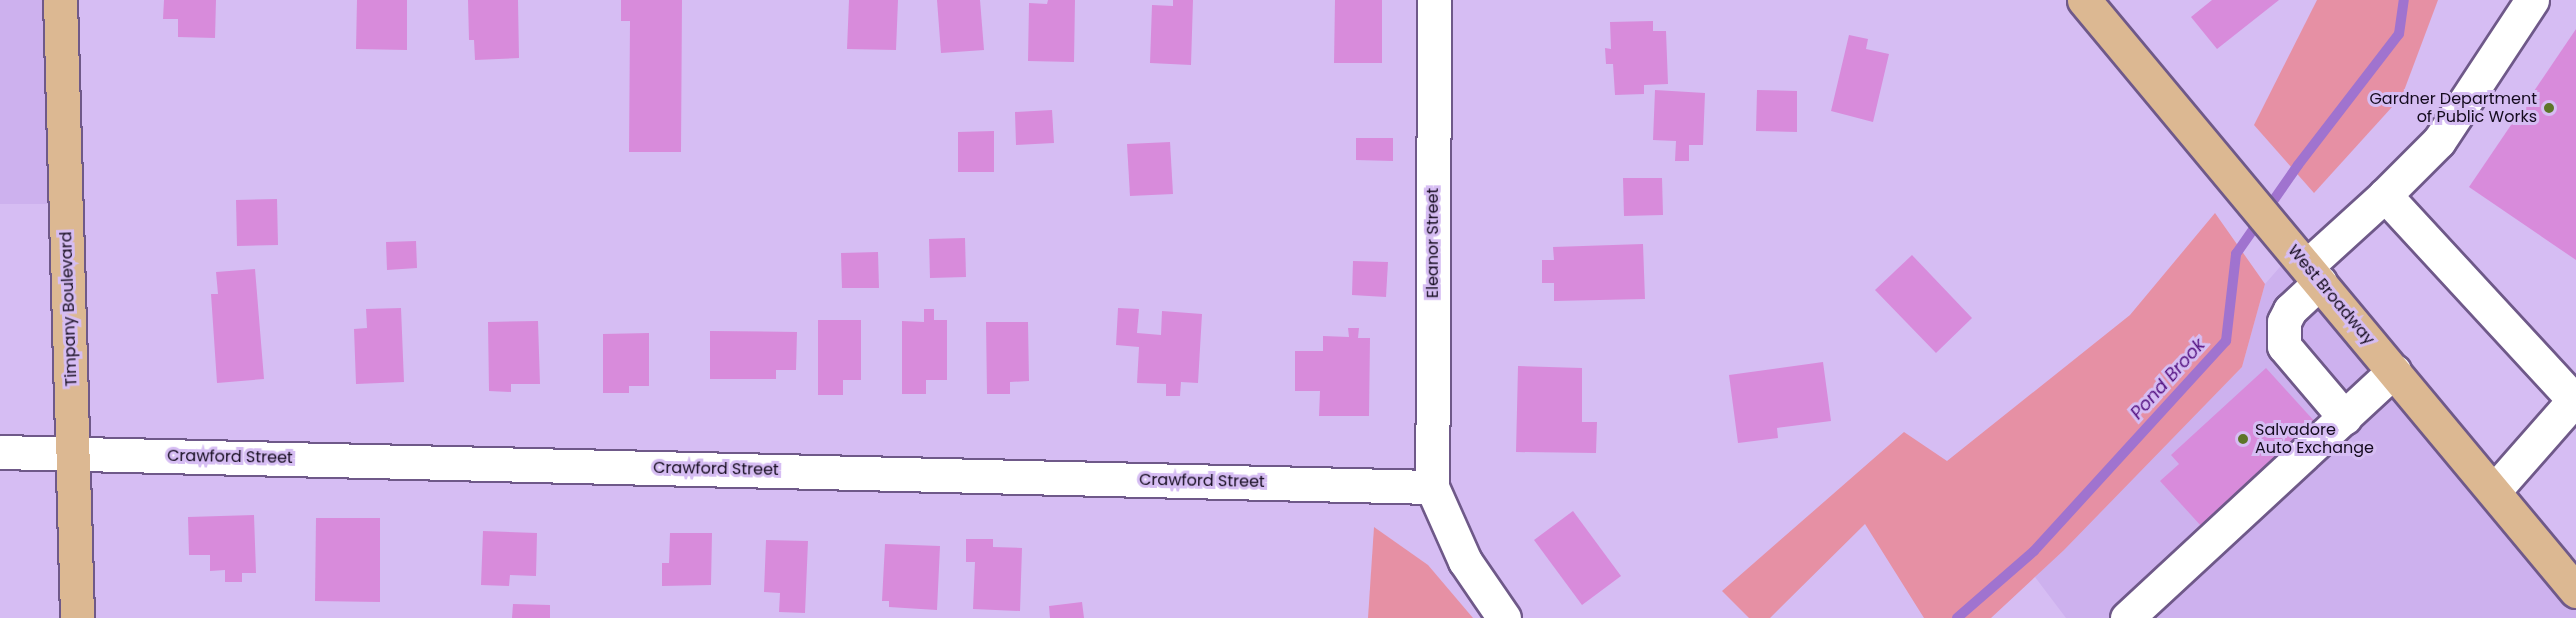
<!DOCTYPE html>
<html>
<head>
<meta charset="utf-8">
<style>
  body { margin:0 }
  #map { position:relative; width:2576px; height:618px; overflow:hidden; background:#d6bdf3; font-family:Poppins,sans-serif }
  div>[style] { position:absolute }
  .built>* { inset:0; background:#cdb1ee }
  .green>* { inset:0; background:#e690a4 }
  .stream>* { height:10px; margin:-5px; padding:0 5px; transform-origin:5px; border-radius:5px; background:#a073cf }
  .building>* { inset:0; background:#d88bdb }
  .roads { filter:drop-shadow(2px 0 #6f5989) drop-shadow(-2px 0 #6f5989) drop-shadow(0 2px #6f5989) drop-shadow(0 -2px #6f5989) }
  .minor>* { height:33px; margin:-16.5px; padding:0 16.5px; transform-origin:16.5px; border-radius:16.5px; background:#fff }
  .major>* { height:33px; margin:-16.5px; padding:0 16.5px; transform-origin:16.5px; border-radius:16.5px; background:#dcb892 }
  .dots>* { width:16px; height:16px; translate:-50% -50%; box-sizing:border-box; border:3px solid #d6bdf3; border-radius:50% }
  span { translate:-50% -50%; white-space:nowrap; text-align:center; line-height:1.15; -webkit-text-stroke:6px #d6bdf3; paint-order:stroke }
  .poi-label { font-size:16px; color:#140b1e }
  .right { translate:-100% -50%; text-align:right }
  .left { translate:0 -50%; text-align:left }
  .street-label { font-size:16px; color:#140b1e }
  .water-label { font-size:18px; color:#541282; font-style:italic }
</style>
</head>
<body>
<div id="map">
  <div class="built">
    <i style="clip-path:polygon(0 0,60px 0,66px 204px,0 204px)"></i>
    <i style="clip-path:polygon(2294px 251px,2576px 591px,2576px 618px,2066px 618px,2035px 577px,2242px 367px,2265px 284px)"></i>
  </div>
  <div class="green">
    <i style="clip-path:polygon(2317px 0,2438px 0,2402px 96px,2314px 193px,2254px 125px)"></i>
    <i style="clip-path:polygon(2215px 213px,2265px 284px,2242px 367px,2064px 550px,1991px 618px,1924px 618px,1865px 524px,1770px 618px,1749px 618px,1722px 591px,1904px 432px,1947px 461px,2130px 315px)"></i>
    <i style="clip-path:polygon(1374px 527px,1428px 565px,1473px 618px,1368px 618px)"></i>
  </div>
  <div class="stream">
    <i style="left:1957px;top:618px;width:102px;rotate:-41deg"></i>
    <i style="left:2034px;top:551px;width:285px;rotate:-47.6deg"></i>
    <i style="left:2226px;top:341px;width:88px;rotate:-83.4deg"></i>
    <i style="left:2236px;top:254px;width:108px;rotate:-55.1deg"></i>
    <i style="left:2298px;top:165px;width:165px;rotate:-52.4deg"></i>
    <i style="left:2399px;top:34px;width:34px;rotate:-82deg"></i>
  </div>
  <div class="building">
    <i style="clip-path:polygon(164px 0,216px 0,215px 38px,178px 37px,178px 19px,163px 19px)"></i>
    <i style="clip-path:polygon(357px 0,407px 0,407px 50px,356px 49px)"></i>
    <i style="clip-path:polygon(468px 0,518px 0,519px 58px,475px 60px,474px 40px,469px 40px)"></i>
    <i style="clip-path:polygon(621px 0,682px 0,681px 152px,629px 152px,630px 21px,621px 21px)"></i>
    <i style="clip-path:polygon(849px 0,898px 0,896px 50px,847px 49px)"></i>
    <i style="clip-path:polygon(937px 0,980px 0,984px 50px,941px 53px)"></i>
    <i style="clip-path:polygon(1048px 0,1075px 0,1074px 62px,1028px 61px,1029px 3px,1047px 4px)"></i>
    <i style="clip-path:polygon(1173px 0,1193px 0,1191px 65px,1150px 63px,1152px 5px,1173px 6px)"></i>
    <i style="clip-path:polygon(1335px 0,1382px 0,1382px 63px,1334px 63px)"></i>
    <i style="clip-path:polygon(2212px 0,2279px 0,2217px 49px,2191px 17px)"></i>
    <i style="clip-path:polygon(1653px 21px,1653px 31px,1666px 31px,1668px 84px,1644px 85px,1644px 94px,1615px 95px,1613px 64px,1606px 64px,1605px 48px,1611px 49px,1610px 22px)"></i>
    <i style="clip-path:polygon(2576px 29px,2576px 260px,2469px 187px)"></i>
    <i style="clip-path:polygon(1849px 35px,1868px 39px,1866px 49px,1889px 54px,1873px 122px,1831px 111px)"></i>
    <i style="clip-path:polygon(1655px 90px,1705px 93px,1703px 145px,1689px 145px,1689px 161px,1675px 161px,1676px 141px,1653px 140px)"></i>
    <i style="clip-path:polygon(1757px 90px,1797px 91px,1797px 132px,1756px 131px)"></i>
    <i style="clip-path:polygon(1052px 110px,1054px 143px,1016px 145px,1015px 112px)"></i>
    <i style="clip-path:polygon(994px 131px,994px 172px,958px 172px,958px 132px)"></i>
    <i style="clip-path:polygon(1356px 138px,1393px 138px,1393px 161px,1356px 160px)"></i>
    <i style="clip-path:polygon(1170px 142px,1173px 194px,1130px 196px,1127px 144px)"></i>
    <i style="clip-path:polygon(1623px 178px,1662px 178px,1663px 215px,1624px 216px)"></i>
    <i style="clip-path:polygon(277px 199px,278px 245px,237px 246px,236px 200px)"></i>
    <i style="clip-path:polygon(965px 238px,966px 277px,930px 278px,929px 239px)"></i>
    <i style="clip-path:polygon(416px 241px,417px 268px,387px 270px,386px 242px)"></i>
    <i style="clip-path:polygon(1643px 244px,1645px 299px,1554px 301px,1554px 283px,1542px 283px,1542px 260px,1554px 260px,1553px 247px)"></i>
    <i style="clip-path:polygon(878px 252px,879px 288px,842px 288px,841px 253px)"></i>
    <i style="clip-path:polygon(1912px 255px,1972px 318px,1936px 353px,1875px 290px)"></i>
    <i style="clip-path:polygon(1353px 261px,1388px 262px,1386px 297px,1352px 295px)"></i>
    <i style="clip-path:polygon(255px 269px,264px 379px,217px 383px,211px 294px,218px 294px,216px 272px)"></i>
    <i style="clip-path:polygon(401px 308px,404px 382px,356px 384px,354px 329px,367px 328px,366px 309px)"></i>
    <i style="clip-path:polygon(1118px 308px,1139px 309px,1137px 333px,1161px 335px,1162px 311px,1202px 314px,1198px 383px,1181px 382px,1180px 396px,1166px 396px,1166px 384px,1137px 383px,1139px 347px,1116px 345px)"></i>
    <i style="clip-path:polygon(924px 309px,934px 309px,934px 320px,947px 320px,947px 380px,926px 380px,926px 394px,902px 394px,902px 321px,924px 322px)"></i>
    <i style="clip-path:polygon(818px 320px,861px 320px,861px 380px,843px 380px,843px 395px,818px 395px)"></i>
    <i style="clip-path:polygon(538px 321px,540px 384px,511px 384px,511px 392px,489px 391px,488px 322px)"></i>
    <i style="clip-path:polygon(986px 322px,1028px 322px,1029px 381px,1010px 382px,1010px 394px,987px 394px)"></i>
    <i style="clip-path:polygon(1348px 328px,1359px 328px,1358px 338px,1370px 338px,1369px 416px,1319px 416px,1320px 391px,1295px 391px,1295px 351px,1323px 351px,1323px 336px,1349px 337px)"></i>
    <i style="clip-path:polygon(710px 331px,797px 332px,796px 370px,776px 370px,776px 379px,710px 379px)"></i>
    <i style="clip-path:polygon(649px 333px,649px 386px,629px 386px,629px 393px,603px 393px,603px 334px)"></i>
    <i style="clip-path:polygon(1823px 362px,1831px 421px,1777px 428px,1778px 438px,1738px 443px,1729px 375px)"></i>
    <i style="clip-path:polygon(1518px 366px,1582px 368px,1582px 422px,1597px 422px,1596px 453px,1516px 452px)"></i>
    <i style="clip-path:polygon(2266px 368px,2316px 423px,2202px 527px,2160px 481px,2179px 464px,2171px 455px)"></i>
    <i style="clip-path:polygon(1573px 511px,1621px 576px,1582px 605px,1534px 540px)"></i>
    <i style="clip-path:polygon(254px 515px,256px 573px,242px 573px,242px 582px,225px 582px,225px 570px,210px 571px,210px 555px,189px 555px,188px 517px)"></i>
    <i style="clip-path:polygon(316px 518px,380px 518px,380px 602px,315px 601px)"></i>
    <i style="clip-path:polygon(483px 531px,537px 533px,536px 576px,510px 575px,509px 586px,481px 585px)"></i>
    <i style="clip-path:polygon(670px 533px,712px 533px,711px 585px,662px 586px,662px 563px,669px 563px)"></i>
    <i style="clip-path:polygon(966px 539px,993px 539px,993px 547px,1022px 548px,1020px 611px,973px 609px,975px 562px,966px 562px)"></i>
    <i style="clip-path:polygon(766px 540px,808px 541px,805px 613px,779px 612px,780px 593px,764px 592px)"></i>
    <i style="clip-path:polygon(885px 544px,940px 546px,937px 610px,889px 607px,889px 601px,882px 601px)"></i>
    <i style="clip-path:polygon(1082px 602px,1084px 618px,1050px 618px,1049px 606px)"></i>
    <i style="clip-path:polygon(513px 604px,550px 605px,550px 618px,512px 618px)"></i>
  </div>
  <div class="roads">
    <div class="minor">
      <i style="left:1434px;top:0;width:487px;rotate:90.2deg"></i>
      <i style="left:1432px;top:487px;width:81px;rotate:66deg"></i>
      <i style="left:1465px;top:561px;width:69px;rotate:55.6deg"></i>
      <i style="left:2307px;top:266px;width:105px;rotate:-42.3deg"></i>
      <i style="left:2320px;top:282px;width:41px;rotate:137deg"></i>
      <i style="left:2290px;top:310px;width:13px;rotate:117deg"></i>
      <i style="left:2284px;top:322px;width:24px;rotate:90deg"></i>
      <i style="left:2284px;top:346px;width:94px;rotate:49.7deg"></i>
      <i style="left:0;top:452px;width:1432px;rotate:1.4deg"></i>
      <i style="left:2494px;top:491px;width:121px;rotate:-48.7deg"></i>
      <i style="left:2574px;top:400px;width:279px;rotate:-132.7deg"></i>
      <i style="left:2385px;top:195px;width:76px;rotate:-45deg"></i>
      <i style="left:2439px;top:141px;width:169px;rotate:-56.6deg"></i>
      <i style="left:2127px;top:618px;width:364px;rotate:-42.8deg"></i>
    </div>
    <div class="major">
      <i style="left:60px;top:0;width:618px;rotate:88.42deg"></i>
      <i style="left:2084px;top:0;width:769px;rotate:50.22deg"></i>
    </div>
  </div>
  <div class="dots">
    <i style="left:2549px;top:108px;background:#5c7528"></i>
    <i style="left:2243px;top:439px;background:#5c7528"></i>
  </div>
  <div class="poi-label">
    <span class="right" style="left:2537px;top:108px">Gardner Department<br>of Public Works</span>
    <span class="left" style="left:2255px;top:439px">Salvadore<br>Auto Exchange</span>
  </div>
  <div class="street-label">
    <span style="left:1433px;top:243px;rotate:-90deg">Eleanor Street</span>
    <span style="left:2331px;top:295px;rotate:50deg">West Broadway</span>
    <span style="left:69px;top:309px;rotate:-92deg">Timpany Boulevard</span>
    <span style="left:230px;top:457px;rotate:1deg">Crawford Street</span>
    <span style="left:716px;top:469px;rotate:1deg">Crawford Street</span>
    <span style="left:1202px;top:481px;rotate:1deg">Crawford Street</span>
  </div>
  <div class="water-label">
    <span style="left:2168px;top:379px;rotate:-48deg">Pond Brook</span>
  </div>
</div>
</body>
</html>
